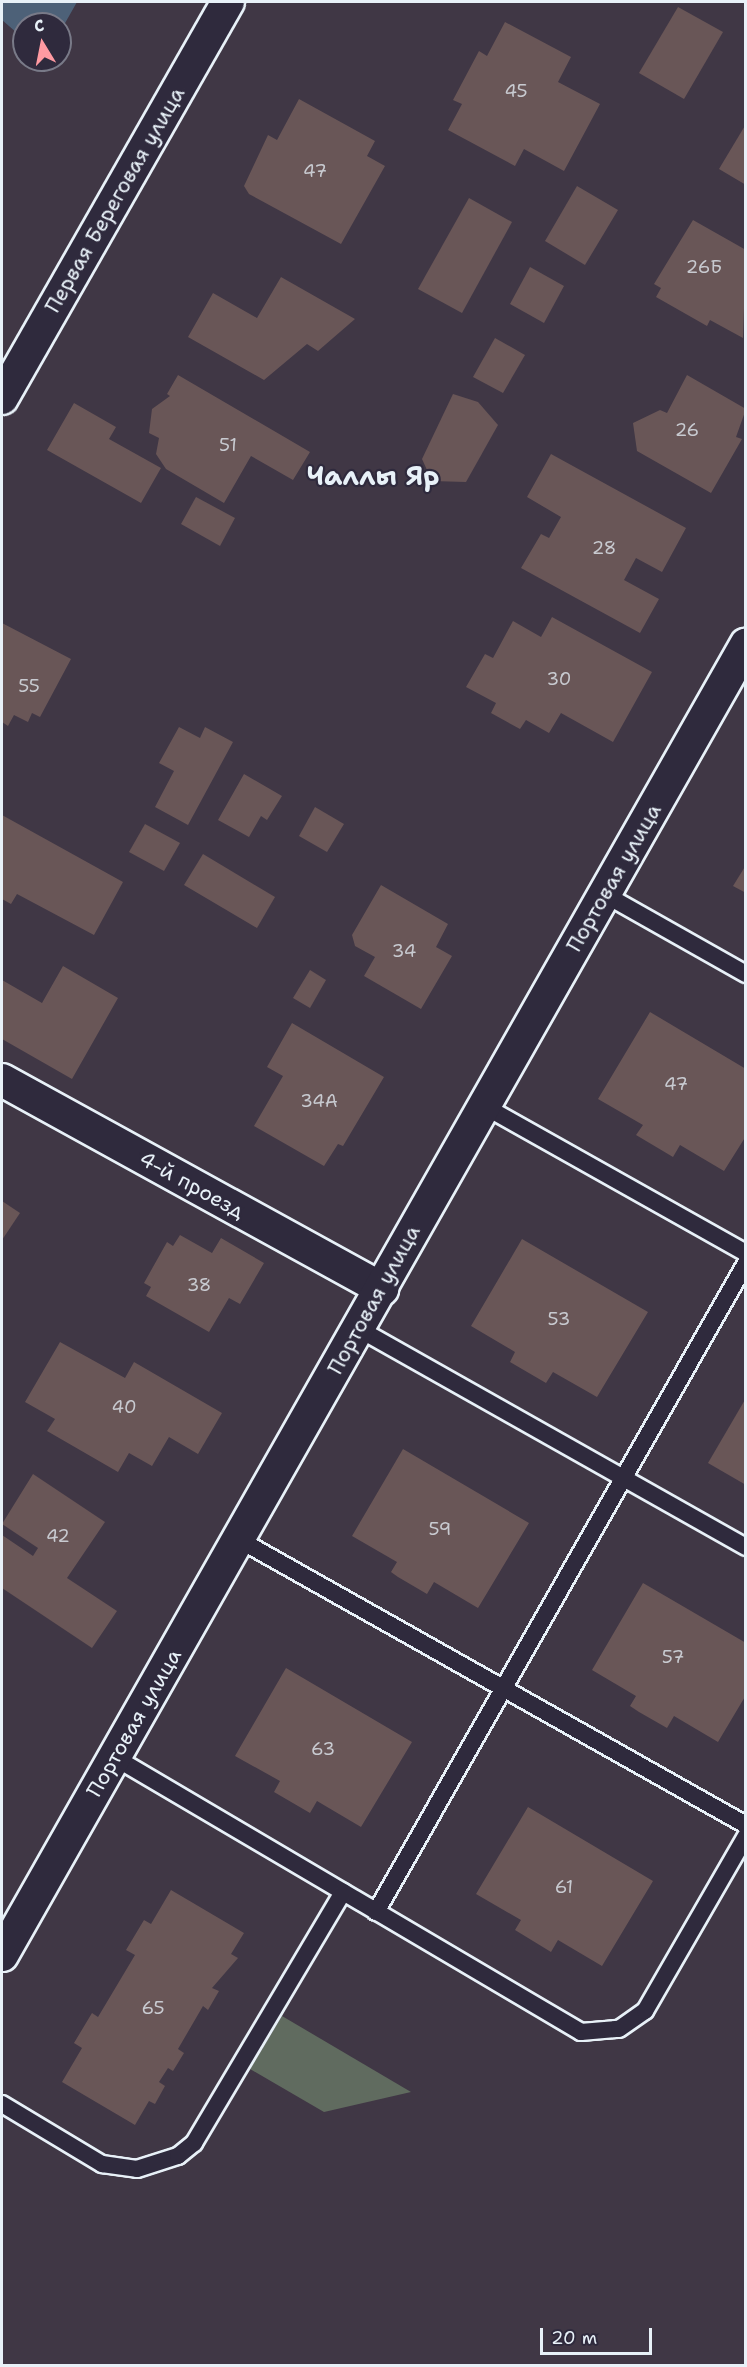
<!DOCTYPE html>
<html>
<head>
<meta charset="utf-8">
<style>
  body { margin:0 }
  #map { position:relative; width:747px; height:2367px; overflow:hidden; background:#403745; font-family:"Shantell Sans",sans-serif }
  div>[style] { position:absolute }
  .green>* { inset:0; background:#606b5f }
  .water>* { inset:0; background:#4d6178 }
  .building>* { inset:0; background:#695657 }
  .roads { filter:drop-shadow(2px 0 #e8f1f8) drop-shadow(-2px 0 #e8f1f8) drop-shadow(0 2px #e8f1f8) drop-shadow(0 -2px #e8f1f8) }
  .lane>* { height:16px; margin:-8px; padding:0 8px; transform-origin:8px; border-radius:8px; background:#2f2a3d }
  .street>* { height:32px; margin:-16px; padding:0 16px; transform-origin:16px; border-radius:16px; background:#2f2a3d }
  span { translate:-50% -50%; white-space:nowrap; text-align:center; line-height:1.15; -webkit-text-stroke:4.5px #2f2a3d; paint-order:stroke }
  .number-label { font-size:18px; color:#c8cad0 }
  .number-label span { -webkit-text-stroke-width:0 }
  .street-label { font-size:21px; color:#e8f1f8 }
  .district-label { font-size:27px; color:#e8f1f8; font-weight:700 }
  .frame { position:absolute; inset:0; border:3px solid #e8f1f8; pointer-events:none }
  .north { position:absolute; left:12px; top:12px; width:60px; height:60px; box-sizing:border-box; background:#2f2a3d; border:2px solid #797a88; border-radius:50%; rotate:350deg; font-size:16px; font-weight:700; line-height:24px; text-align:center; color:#e8f1f8 }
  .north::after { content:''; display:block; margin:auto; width:21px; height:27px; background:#ff9aa2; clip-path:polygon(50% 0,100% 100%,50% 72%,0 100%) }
  .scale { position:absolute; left:540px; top:2328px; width:112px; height:27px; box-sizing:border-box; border:3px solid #e8f1f8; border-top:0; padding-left:8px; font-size:18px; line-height:21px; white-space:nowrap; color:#e8f1f8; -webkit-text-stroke:4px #2f2a3d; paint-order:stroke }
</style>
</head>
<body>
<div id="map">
  <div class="green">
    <i style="clip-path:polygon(282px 2016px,411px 2092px,324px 2112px,250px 2069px)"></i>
  </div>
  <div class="water">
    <i style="clip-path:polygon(2px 2px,77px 2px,60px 32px,60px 24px,24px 24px,24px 39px,2px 20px)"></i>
  </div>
  <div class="building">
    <i style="clip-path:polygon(678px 7px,723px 32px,684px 99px,639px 73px)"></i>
    <i style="clip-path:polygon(505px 22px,571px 57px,558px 82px,600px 104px,564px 171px,524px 149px,515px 166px,448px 130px,462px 104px,453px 100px,479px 51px,487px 56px)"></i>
    <i style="clip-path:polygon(299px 99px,375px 141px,367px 156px,385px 166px,341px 244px,249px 194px,244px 186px,268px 135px,277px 140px)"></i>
    <i style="clip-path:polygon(746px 124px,746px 185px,719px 169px)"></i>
    <i style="clip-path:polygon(577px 186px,618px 210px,585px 265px,545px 241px)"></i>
    <i style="clip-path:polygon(469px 198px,512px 222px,462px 313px,418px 289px)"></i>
    <i style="clip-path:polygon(693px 220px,746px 250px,743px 338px,710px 320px,707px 326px,656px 297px,661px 288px,654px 284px)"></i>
    <i style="clip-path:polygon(530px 267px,564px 286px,544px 323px,510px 304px)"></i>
    <i style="clip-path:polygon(281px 277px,355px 319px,318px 351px,307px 344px,264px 380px,188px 337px,213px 293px,257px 318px)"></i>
    <i style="clip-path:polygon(495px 338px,525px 355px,503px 393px,473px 377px)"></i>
    <i style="clip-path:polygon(178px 375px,310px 452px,293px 480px,251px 456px,224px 503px,166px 469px,156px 454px,159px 438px,149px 433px,152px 409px,170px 396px,167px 394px)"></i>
    <i style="clip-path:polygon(687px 375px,746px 409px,736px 437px,742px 439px,711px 493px,637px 451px,633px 423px,660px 410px,667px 413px)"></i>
    <i style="clip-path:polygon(453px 394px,478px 402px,498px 425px,466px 482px,432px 481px,422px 459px)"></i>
    <i style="clip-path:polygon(74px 403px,116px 427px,109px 439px,161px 468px,141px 503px,47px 450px)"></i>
    <i style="clip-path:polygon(551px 454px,686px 528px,662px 572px,636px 558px,624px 580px,659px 599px,640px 633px,521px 568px,541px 534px,549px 538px,561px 517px,527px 497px)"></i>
    <i style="clip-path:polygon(196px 497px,235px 518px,220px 546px,181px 524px)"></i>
    <i style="clip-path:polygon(552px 617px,652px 672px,613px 742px,561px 713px,549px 733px,526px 720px,520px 729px,491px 713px,496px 703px,466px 687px,485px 654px,493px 658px,513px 621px,541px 637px)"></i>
    <i style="clip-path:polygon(2px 623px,71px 659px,40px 717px,32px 713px,28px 722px,14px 715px,8px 726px,2px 722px)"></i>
    <i style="clip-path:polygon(179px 727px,200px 738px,205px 727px,233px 742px,188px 825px,155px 807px,174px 771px,159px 763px)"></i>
    <i style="clip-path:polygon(244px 774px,282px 796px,267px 820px,261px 816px,249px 837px,218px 820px)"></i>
    <i style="clip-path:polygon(315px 807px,344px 824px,327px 852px,299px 836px)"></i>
    <i style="clip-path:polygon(2px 815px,123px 882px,94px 935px,17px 894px,11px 904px,2px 899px)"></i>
    <i style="clip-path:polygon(145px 824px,180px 843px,164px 871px,129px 852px)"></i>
    <i style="clip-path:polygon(203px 854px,275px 897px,257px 928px,184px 885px)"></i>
    <i style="clip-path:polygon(746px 865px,746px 893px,733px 886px)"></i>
    <i style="clip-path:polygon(381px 885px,448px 924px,436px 947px,452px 956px,421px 1009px,364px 976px,375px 957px,355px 946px,352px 935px)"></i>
    <i style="clip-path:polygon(63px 966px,118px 998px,72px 1079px,2px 1039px,2px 980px,42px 1003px)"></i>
    <i style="clip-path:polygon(310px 970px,326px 980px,310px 1008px,293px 998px)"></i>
    <i style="clip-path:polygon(650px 1012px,746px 1069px,746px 1136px,724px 1171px,680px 1145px,673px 1157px,636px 1135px,643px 1125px,598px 1099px)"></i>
    <i style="clip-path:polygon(292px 1023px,384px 1077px,343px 1146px,338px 1144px,324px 1166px,254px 1126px,283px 1076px,267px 1067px)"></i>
    <i style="clip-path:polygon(2px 1201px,20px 1213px,2px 1240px)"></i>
    <i style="clip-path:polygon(180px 1235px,212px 1253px,221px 1238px,264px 1263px,240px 1304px,229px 1298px,209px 1332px,146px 1296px,151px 1287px,144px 1283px,167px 1242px,173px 1246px)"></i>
    <i style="clip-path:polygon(522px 1239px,648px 1312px,597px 1397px,553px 1372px,546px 1383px,510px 1362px,515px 1352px,471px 1326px)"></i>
    <i style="clip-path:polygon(60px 1342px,125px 1378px,134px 1362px,222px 1413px,198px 1454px,169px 1437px,152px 1466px,129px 1453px,118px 1472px,47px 1431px,55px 1419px,25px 1402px)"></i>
    <i style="clip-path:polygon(746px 1398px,746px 1485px,708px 1463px)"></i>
    <i style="clip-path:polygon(403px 1449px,529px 1523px,478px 1608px,434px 1582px,427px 1594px,398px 1577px,391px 1572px,397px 1562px,352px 1536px)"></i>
    <i style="clip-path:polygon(33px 1474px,105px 1522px,67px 1578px,117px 1611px,92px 1648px,2px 1588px,2px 1535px,33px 1556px,38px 1548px,2px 1524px)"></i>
    <i style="clip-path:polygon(643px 1583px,746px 1643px,746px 1695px,718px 1742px,674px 1716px,667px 1728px,639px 1712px,630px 1706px,636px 1696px,592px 1670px)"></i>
    <i style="clip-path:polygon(286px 1668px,412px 1742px,361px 1827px,317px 1801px,310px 1813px,274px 1792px,280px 1781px,235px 1756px)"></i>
    <i style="clip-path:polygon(528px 1807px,653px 1881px,602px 1966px,558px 1940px,551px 1952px,515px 1930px,521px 1920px,476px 1894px)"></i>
    <i style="clip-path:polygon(171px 1890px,244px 1933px,231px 1954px,238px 1958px,212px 1988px,219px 1991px,208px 2010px,203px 2006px,178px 2049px,184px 2053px,173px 2071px,168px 2068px,159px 2082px,165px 2086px,155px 2104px,149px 2101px,135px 2125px,62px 2082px,82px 2048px,74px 2043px,92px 2013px,98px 2017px,135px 1955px,126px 1950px,144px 1920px,151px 1924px)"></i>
  </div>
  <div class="roads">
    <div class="lane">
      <i style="left:604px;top:894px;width:163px;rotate:29.4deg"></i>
      <i style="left:484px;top:1106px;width:300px;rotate:29.3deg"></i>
      <i style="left:359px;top:1329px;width:444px;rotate:29.4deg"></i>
      <i style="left:238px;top:1539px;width:583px;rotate:29.38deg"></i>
      <i style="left:114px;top:1757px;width:542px;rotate:30.49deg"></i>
      <i style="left:581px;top:2032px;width:38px;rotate:-5deg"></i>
      <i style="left:619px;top:2029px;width:32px;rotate:-35deg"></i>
      <i style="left:645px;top:2011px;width:202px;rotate:-60deg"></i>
      <i style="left:376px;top:1912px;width:747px;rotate:-60.31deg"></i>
      <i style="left:2px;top:2104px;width:117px;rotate:31deg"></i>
      <i style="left:102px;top:2164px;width:35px;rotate:8deg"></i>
      <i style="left:137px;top:2169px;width:43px;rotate:-17.6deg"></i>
      <i style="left:178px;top:2156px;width:21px;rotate:-39deg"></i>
      <i style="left:194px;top:2143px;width:292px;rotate:-59.3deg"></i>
    </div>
    <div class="street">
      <i style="left:2px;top:398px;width:456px;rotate:-60.3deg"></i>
      <i style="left:2px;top:1080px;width:434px;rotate:28.8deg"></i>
      <i style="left:2px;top:1955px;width:1507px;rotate:-60.41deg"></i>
    </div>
  </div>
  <div class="number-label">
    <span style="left:516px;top:91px">45</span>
    <span style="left:315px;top:171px">47</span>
    <span style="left:704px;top:267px">26Б</span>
    <span style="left:687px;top:430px">26</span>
    <span style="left:228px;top:445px">51</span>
    <span style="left:604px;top:548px">28</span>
    <span style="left:559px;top:679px">30</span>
    <span style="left:29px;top:686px">55</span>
    <span style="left:404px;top:951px">34</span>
    <span style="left:676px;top:1084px">47</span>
    <span style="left:319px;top:1101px">34А</span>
    <span style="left:199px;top:1285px">38</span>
    <span style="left:559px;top:1319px">53</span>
    <span style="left:124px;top:1407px">40</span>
    <span style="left:440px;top:1529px">59</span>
    <span style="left:58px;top:1536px">42</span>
    <span style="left:673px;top:1657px">57</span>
    <span style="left:323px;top:1749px">63</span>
    <span style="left:564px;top:1887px">61</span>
    <span style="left:153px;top:2008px">65</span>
  </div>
  <div class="street-label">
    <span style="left:115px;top:200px;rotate:-60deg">Первая Береговая улица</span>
    <span style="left:614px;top:878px;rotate:-60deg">Портовая улица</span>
    <span style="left:192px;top:1185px;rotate:29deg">4-й проезд</span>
    <span style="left:374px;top:1300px;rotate:-61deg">Портовая улица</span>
    <span style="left:134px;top:1723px;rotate:-60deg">Портовая улица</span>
  </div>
  <div class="district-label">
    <span style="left:373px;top:476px">Чаллы Яр</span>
  </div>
  <div class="frame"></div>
  <div class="north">С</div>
  <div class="scale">20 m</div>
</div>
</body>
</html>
